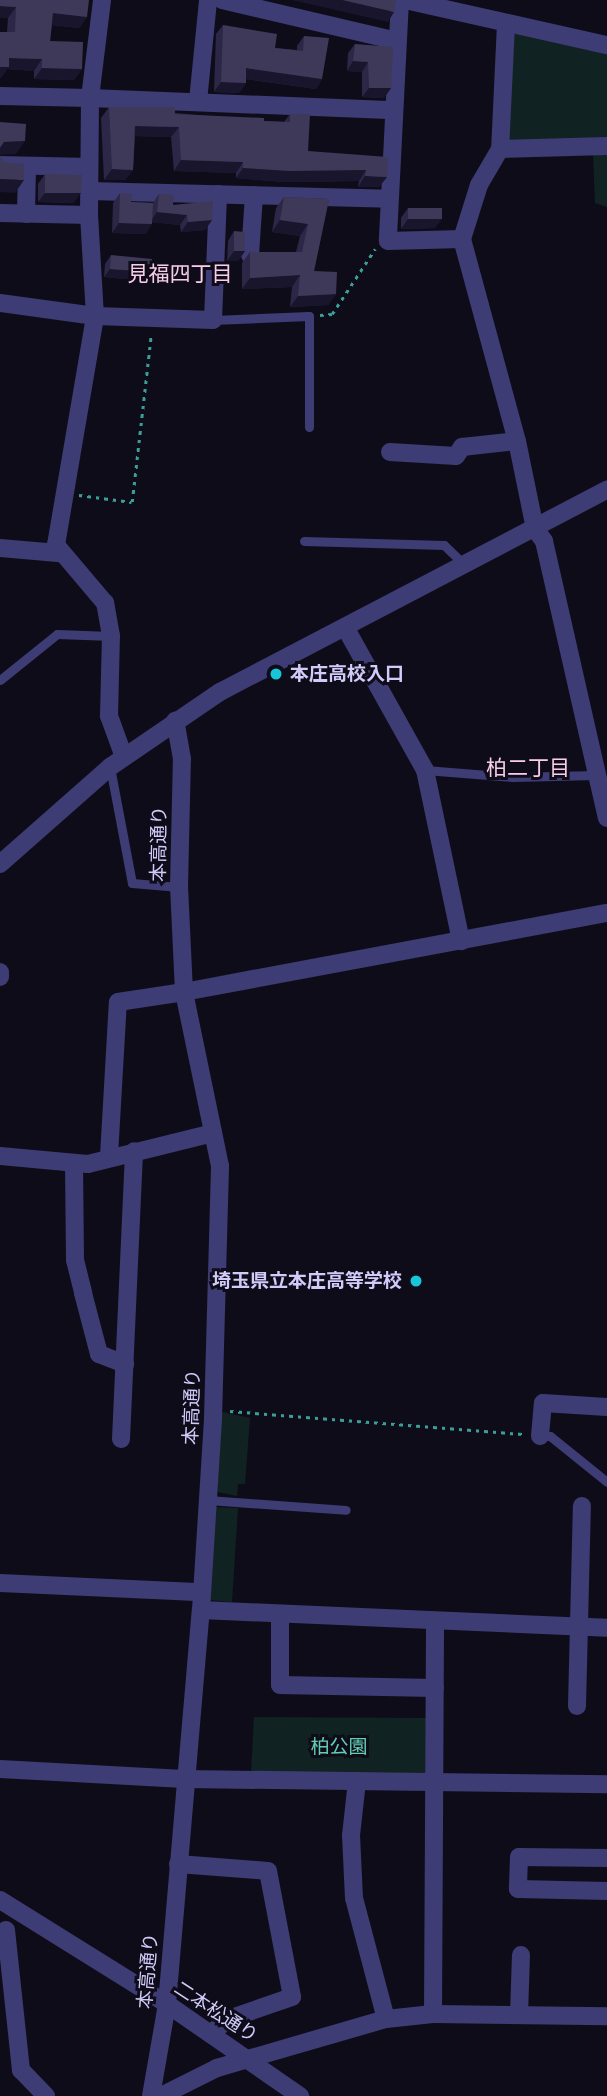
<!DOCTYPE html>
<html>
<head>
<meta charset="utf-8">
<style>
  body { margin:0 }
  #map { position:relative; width:607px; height:2096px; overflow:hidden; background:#0f0c1a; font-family:"Public Sans","Noto Sans JP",sans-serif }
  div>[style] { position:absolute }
  .green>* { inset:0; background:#102322 }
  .path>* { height:2.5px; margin-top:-1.25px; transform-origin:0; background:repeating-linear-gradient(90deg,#399f98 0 3.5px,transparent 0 8.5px) }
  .service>* { height:9px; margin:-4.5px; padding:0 4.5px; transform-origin:4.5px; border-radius:4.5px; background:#3e3c74 }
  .minor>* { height:18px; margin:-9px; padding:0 9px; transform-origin:9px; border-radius:9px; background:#3e3c74 }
  .tertiary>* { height:18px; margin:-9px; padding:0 9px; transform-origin:9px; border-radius:9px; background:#3e3c74 }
  .wall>* { inset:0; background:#2c2746 }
  .shaded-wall>* { inset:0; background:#19152c }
  .building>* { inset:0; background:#3e3959 }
  .dots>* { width:19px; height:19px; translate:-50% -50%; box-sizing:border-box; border:4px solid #0f0c1a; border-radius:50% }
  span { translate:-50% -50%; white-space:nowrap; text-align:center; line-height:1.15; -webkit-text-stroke:6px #0f0c1a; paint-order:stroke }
  .poi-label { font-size:19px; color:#d0cbf9; font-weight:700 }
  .left { translate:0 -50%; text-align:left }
  .right { translate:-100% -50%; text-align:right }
  .street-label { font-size:19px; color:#d0cbf9 }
  .park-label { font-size:19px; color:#61cfb3 }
  .neighbourhood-label { font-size:21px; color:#f9cde9 }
</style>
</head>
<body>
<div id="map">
  <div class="green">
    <i style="clip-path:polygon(511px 30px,607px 51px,607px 207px,595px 203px,593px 154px,506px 141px)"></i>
    <i style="clip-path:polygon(222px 1412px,250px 1418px,245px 1484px,238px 1484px,237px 1496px,217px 1492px)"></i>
    <i style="clip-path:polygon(215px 1507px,238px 1508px,232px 1602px,208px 1600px)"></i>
    <i style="clip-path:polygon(254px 1717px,426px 1718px,426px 1772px,421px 1778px,251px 1775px)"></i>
  </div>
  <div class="path">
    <i style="left:320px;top:315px;width:12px;rotate:-5deg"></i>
    <i style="left:332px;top:314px;width:78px;rotate:-56.5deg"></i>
    <i style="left:79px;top:495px;width:53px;rotate:7.5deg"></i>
    <i style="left:132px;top:502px;width:168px;rotate:-83.5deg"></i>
    <i style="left:230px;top:1411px;width:294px;rotate:4.5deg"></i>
  </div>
  <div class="service">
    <i style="left:213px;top:320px;width:96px;rotate:-2.4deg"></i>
    <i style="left:309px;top:316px;width:111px;rotate:90deg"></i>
    <i style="left:304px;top:541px;width:140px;rotate:1.6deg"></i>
    <i style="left:444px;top:545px;width:28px;rotate:44deg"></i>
    <i style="left:0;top:680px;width:73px;rotate:-38.9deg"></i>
    <i style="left:57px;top:634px;width:54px;rotate:2.1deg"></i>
    <i style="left:110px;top:767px;width:118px;rotate:79.3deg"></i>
    <i style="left:132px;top:883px;width:47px;rotate:4.9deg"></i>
    <i style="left:425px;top:770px;width:88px;rotate:4.5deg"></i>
    <i style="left:513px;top:777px;width:83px;rotate:-1.4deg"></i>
    <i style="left:540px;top:1436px;width:10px"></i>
    <i style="left:550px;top:1436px;width:73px;rotate:38.9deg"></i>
    <i style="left:208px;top:1500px;width:138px;rotate:4.1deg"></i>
  </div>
  <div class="minor">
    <i style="left:222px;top:0;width:180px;rotate:13.2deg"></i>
    <i style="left:400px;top:0;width:241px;rotate:92.9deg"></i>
    <i style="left:388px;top:241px;width:74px;rotate:-1.5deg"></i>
    <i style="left:405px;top:0;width:207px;rotate:12.6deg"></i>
    <i style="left:506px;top:24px;width:125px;rotate:92.7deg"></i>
    <i style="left:500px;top:149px;width:42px;rotate:120.3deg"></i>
    <i style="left:479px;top:185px;width:57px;rotate:107.5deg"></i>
    <i style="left:462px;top:239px;width:209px;rotate:74.8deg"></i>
    <i style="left:517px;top:441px;width:90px;rotate:78.4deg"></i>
    <i style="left:535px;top:529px;width:15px;rotate:53deg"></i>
    <i style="left:544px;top:541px;width:284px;rotate:77.2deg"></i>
    <i style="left:198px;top:101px;width:101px;rotate:-84.3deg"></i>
    <i style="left:500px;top:149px;width:107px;rotate:-1.6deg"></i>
    <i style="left:0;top:165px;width:89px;rotate:1.3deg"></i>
    <i style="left:89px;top:191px;width:300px;rotate:1.5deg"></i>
    <i style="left:0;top:213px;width:89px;rotate:1.3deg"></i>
    <i style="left:26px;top:214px;width:48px;rotate:-88.8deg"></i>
    <i style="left:250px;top:255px;width:60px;rotate:-86.2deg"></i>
    <i style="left:0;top:303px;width:96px;rotate:7.8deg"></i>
    <i style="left:95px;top:316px;width:118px;rotate:1.9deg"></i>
    <i style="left:213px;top:320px;width:126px;rotate:-87.7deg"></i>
    <i style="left:390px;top:452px;width:66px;rotate:3.5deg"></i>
    <i style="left:456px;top:456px;width:11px;rotate:-56deg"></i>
    <i style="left:462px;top:447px;width:55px;rotate:-6.2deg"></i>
    <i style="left:0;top:548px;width:58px;rotate:4.9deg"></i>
    <i style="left:345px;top:627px;width:164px;rotate:60.8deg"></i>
    <i style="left:425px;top:770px;width:175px;rotate:78.1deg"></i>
    <i style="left:124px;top:757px;width:44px;rotate:-110.1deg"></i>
    <i style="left:109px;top:716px;width:80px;rotate:-88.6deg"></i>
    <i style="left:111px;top:636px;width:34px;rotate:-100deg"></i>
    <i style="left:105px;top:603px;width:76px;rotate:-130.2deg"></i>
    <i style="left:56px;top:545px;width:232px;rotate:-80.3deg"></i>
    <i style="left:95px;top:316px;width:101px;rotate:-93.4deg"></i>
    <i style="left:89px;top:215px;width:117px;rotate:-89.5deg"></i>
    <i style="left:90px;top:98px;width:304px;rotate:2.3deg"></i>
    <i style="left:0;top:972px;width:5px;rotate:90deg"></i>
    <i style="left:109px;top:1156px;width:154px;rotate:-86.7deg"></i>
    <i style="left:118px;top:1002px;width:67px;rotate:-8.6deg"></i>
    <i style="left:74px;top:1163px;width:97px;rotate:89.4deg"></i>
    <i style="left:75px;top:1260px;width:34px;rotate:76deg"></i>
    <i style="left:83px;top:1293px;width:63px;rotate:75.3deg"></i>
    <i style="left:99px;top:1354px;width:28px;rotate:21deg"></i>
    <i style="left:540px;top:1436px;width:33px;rotate:-85deg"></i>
    <i style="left:543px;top:1403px;width:64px;rotate:3.6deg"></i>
    <i style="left:121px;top:1439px;width:288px;rotate:-87.4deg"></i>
    <i style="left:0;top:1583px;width:202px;rotate:2.6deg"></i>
    <i style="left:201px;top:1610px;width:406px;rotate:2.5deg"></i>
    <i style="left:280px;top:1614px;width:71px;rotate:90deg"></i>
    <i style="left:280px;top:1685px;width:155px;rotate:1.1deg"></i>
    <i style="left:577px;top:1706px;width:200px;rotate:-88.6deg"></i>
    <i style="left:0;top:1769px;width:184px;rotate:3.1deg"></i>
    <i style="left:184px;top:1779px;width:423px;rotate:0.7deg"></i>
    <i style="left:357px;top:1781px;width:54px;rotate:96.3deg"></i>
    <i style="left:351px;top:1835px;width:63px;rotate:87.3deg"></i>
    <i style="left:354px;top:1898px;width:125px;rotate:75.2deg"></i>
    <i style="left:607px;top:1858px;width:88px;rotate:-179.3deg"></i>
    <i style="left:519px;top:1857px;width:32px;rotate:92deg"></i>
    <i style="left:518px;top:1889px;width:89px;rotate:1.3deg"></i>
    <i style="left:178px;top:1864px;width:90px;rotate:4.4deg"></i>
    <i style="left:268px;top:1871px;width:128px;rotate:79.2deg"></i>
    <i style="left:292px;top:1997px;width:68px;rotate:161deg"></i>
    <i style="left:228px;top:2019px;width:23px;rotate:139deg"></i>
    <i style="left:6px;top:1930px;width:141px;rotate:83.9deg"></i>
    <i style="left:21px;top:2070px;width:36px;rotate:46deg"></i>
    <i style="left:433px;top:2014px;width:393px;rotate:-89.7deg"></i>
    <i style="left:519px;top:2015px;width:60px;rotate:-88.1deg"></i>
    <i style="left:161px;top:2096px;width:63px;rotate:-26.6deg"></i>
    <i style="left:217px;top:2068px;width:176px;rotate:-16.2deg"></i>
    <i style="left:386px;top:2019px;width:47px;rotate:-6.1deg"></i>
    <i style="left:433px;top:2014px;width:174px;rotate:0.7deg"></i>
  </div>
  <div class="tertiary">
    <i style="left:0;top:96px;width:90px;rotate:1.3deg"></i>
    <i style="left:90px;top:98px;width:99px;rotate:-83deg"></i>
    <i style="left:0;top:864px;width:147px;rotate:-41.4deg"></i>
    <i style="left:110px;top:767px;width:133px;rotate:-34.3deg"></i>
    <i style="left:220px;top:692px;width:437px;rotate:-27.6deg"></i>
    <i style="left:184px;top:992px;width:430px;rotate:-10.6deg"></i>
    <i style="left:0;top:1156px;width:88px;rotate:5.2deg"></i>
    <i style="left:88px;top:1164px;width:129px;rotate:-13.9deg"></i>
    <i style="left:0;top:1900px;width:197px;rotate:31.9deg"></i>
    <i style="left:167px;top:2004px;width:162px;rotate:34.7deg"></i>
    <i style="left:151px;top:2096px;width:93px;rotate:-80.1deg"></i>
    <i style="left:167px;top:2004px;width:395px;rotate:-85.1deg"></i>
    <i style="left:201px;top:1610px;width:192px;rotate:-86.4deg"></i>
    <i style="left:213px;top:1418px;width:252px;rotate:-88.4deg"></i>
    <i style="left:220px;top:1166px;width:178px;rotate:-101.7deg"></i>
    <i style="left:184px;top:992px;width:105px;rotate:-92.7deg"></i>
    <i style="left:179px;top:887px;width:128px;rotate:-88.7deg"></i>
    <i style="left:182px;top:759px;width:39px;rotate:-100deg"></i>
  </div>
  <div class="wall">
    <i style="clip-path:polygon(0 0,87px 17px,79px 28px,52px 25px,50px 41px,82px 69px,74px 80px,34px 79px,34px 71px,7px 69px,1px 78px,7px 32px,8px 18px,0 18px)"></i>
    <i style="clip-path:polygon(223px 25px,275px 48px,297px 50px,297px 46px,304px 36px,322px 79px,316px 89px,246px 79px,246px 83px,239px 93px,214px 92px,216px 34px)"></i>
    <i style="clip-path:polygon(355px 44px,391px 88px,384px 98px,362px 97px,362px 72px,347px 71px,348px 53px)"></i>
    <i style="clip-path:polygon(109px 107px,264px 121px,284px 122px,290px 114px,308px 151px,387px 177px,379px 187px,358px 187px,359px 181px,283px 182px,236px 178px,236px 173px,174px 171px,171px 137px,135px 136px,133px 170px,125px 180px,104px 180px,101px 118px)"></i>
    <i style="clip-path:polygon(45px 174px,74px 203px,38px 202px,38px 184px)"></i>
    <i style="clip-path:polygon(120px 193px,131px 202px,153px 203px,159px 194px,173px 205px,212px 220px,205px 230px,181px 232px,180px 225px,152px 222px,146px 234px,112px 233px,113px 203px)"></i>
    <i style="clip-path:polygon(284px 197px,329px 199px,314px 271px,336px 294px,328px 305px,290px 307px,292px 287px,242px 289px,242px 263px,250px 252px,296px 252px,300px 236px,272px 232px,276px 208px)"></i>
    <i style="clip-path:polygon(408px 208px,435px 228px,401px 229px,401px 218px)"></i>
    <i style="clip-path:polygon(234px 231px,245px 251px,238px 261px,227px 261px,228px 241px)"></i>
    <i style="clip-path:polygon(111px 255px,152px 272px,146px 281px,104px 277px,105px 264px)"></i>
  </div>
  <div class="shaded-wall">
    <i style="clip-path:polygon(292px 0,342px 0,394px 12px,388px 22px)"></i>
    <i style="clip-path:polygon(0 6px,16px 7px,8px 18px,0 18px)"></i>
    <i style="clip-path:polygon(53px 13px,87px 17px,79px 28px,45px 24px)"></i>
    <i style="clip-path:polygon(9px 58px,42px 59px,34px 71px,7px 69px,1px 78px,0 78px,0 67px)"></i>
    <i style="clip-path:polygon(353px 61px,368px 62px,362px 72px,347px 71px)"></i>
    <i style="clip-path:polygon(42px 68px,82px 69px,74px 80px,34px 79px)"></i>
    <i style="clip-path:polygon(246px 68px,322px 79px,316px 89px,240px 78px)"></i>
    <i style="clip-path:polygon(221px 82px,246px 83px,239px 93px,214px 92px)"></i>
    <i style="clip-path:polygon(369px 88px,391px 88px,384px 98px,362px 97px)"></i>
    <i style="clip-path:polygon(135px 126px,179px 127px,171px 137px,128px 136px)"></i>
    <i style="clip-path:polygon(25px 141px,16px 154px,0 155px,0 148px,4px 142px)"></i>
    <i style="clip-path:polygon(181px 160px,243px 162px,236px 173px,174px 171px)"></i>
    <i style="clip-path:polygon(243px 168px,366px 170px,359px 181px,283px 182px,236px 178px)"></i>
    <i style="clip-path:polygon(112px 169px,133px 170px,125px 180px,104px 180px)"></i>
    <i style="clip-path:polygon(365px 176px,387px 177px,379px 187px,358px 187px)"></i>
    <i style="clip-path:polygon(0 179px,24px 180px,15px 193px,0 192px)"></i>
    <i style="clip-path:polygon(45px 193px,81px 193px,74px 203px,38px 202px)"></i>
    <i style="clip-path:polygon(157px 212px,187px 215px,180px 225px,150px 222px)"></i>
    <i style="clip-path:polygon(408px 219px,442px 219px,435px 228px,401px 229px)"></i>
    <i style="clip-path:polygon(212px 220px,205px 230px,181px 232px,188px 222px)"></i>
    <i style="clip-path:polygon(280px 220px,308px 224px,300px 236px,272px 232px)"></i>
    <i style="clip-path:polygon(119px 223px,152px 224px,146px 234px,112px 233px)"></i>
    <i style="clip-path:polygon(234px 251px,245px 251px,238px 261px,227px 261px)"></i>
    <i style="clip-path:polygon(110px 269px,152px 272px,146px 281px,104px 277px)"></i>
    <i style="clip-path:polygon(300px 275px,292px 287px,242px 289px,250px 278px)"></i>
    <i style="clip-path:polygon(336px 294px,328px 305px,290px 307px,298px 296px)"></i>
  </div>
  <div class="building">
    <i style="clip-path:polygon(0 0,89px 0,87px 17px,53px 13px,50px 41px,83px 42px,82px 69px,42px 68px,42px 59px,9px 58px,9px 67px,0 67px,0 32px,15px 32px,16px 7px,0 6px)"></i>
    <i style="clip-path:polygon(342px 0,396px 0,394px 12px)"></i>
    <i style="clip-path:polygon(223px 25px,277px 34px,275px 48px,303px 51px,304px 36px,329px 38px,322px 79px,246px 68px,246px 83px,221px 82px)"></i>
    <i style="clip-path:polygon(355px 44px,393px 47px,391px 88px,369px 88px,368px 62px,353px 61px)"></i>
    <i style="clip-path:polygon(109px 107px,175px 107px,175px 114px,264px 118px,264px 121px,290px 122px,290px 114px,310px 114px,308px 151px,388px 157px,387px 177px,365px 176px,366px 170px,290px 171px,243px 168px,243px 162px,181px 160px,179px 127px,135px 126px,133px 170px,112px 169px)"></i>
    <i style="clip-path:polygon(0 122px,26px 124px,25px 141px,4px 142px,0 148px)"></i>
    <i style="clip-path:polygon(0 156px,4px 162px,24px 164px,24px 180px,0 179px)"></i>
    <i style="clip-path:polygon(45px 174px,82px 175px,81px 193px,45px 193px)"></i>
    <i style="clip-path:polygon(120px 193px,132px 194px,131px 202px,153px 203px,152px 224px,119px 223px)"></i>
    <i style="clip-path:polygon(159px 194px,174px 195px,173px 205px,213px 201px,212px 220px,188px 222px,187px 215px,157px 212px)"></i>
    <i style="clip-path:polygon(284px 197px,329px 199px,314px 271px,337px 272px,336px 294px,298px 296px,300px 275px,250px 278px,250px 252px,302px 252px,308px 224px,280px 220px)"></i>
    <i style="clip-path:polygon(408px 208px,442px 208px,442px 219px,408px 219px)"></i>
    <i style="clip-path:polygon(234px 231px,245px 232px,245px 251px,234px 251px)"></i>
    <i style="clip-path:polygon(111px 255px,152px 259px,152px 272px,110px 269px)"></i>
  </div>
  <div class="dots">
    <i style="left:276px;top:674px;background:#18c6d8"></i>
    <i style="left:416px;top:1281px;background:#18c6d8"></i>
  </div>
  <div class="poi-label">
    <span class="left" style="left:290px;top:674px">本庄高校入口</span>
    <span class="right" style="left:402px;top:1281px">埼玉県立本庄高等学校</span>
  </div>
  <div class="street-label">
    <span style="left:159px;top:844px;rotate:-89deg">本高通り</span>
    <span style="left:192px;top:1407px;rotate:-88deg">本高通り</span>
    <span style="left:148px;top:1971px;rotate:-85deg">本高通り</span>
    <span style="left:216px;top:2012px;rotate:33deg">二本松通り</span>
  </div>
  <div class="park-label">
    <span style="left:339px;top:1747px">柏公園</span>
  </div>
  <div class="neighbourhood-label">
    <span style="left:180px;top:274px">見福四丁目</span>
    <span style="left:528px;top:768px">柏二丁目</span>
  </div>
</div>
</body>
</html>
